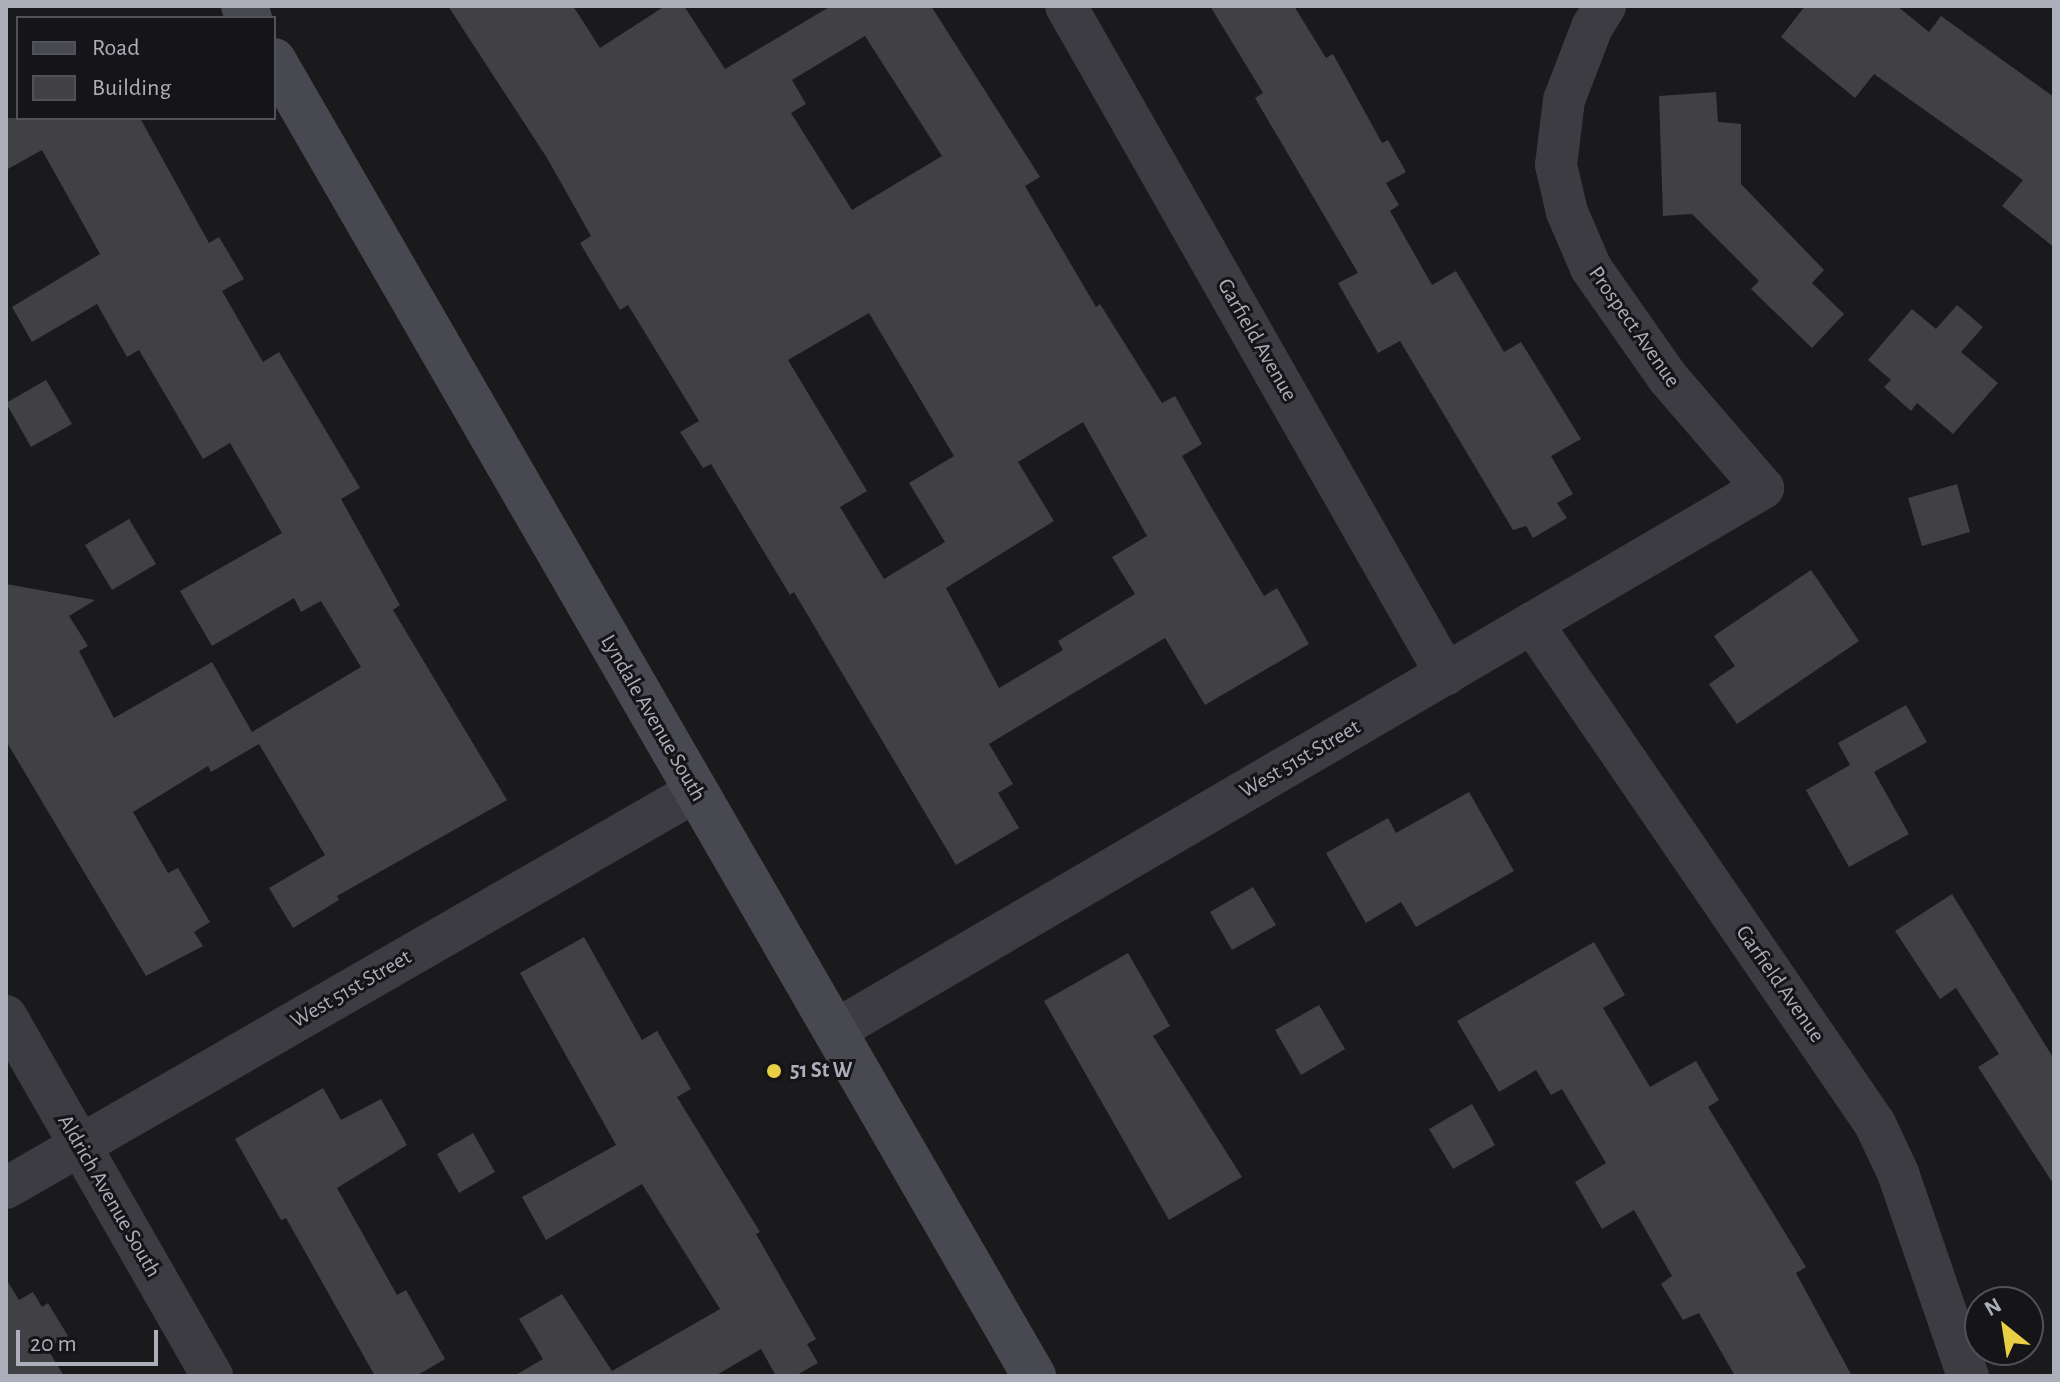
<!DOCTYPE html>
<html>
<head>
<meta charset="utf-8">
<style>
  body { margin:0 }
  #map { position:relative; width:2060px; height:1382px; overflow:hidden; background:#1a191b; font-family:"Alegreya Sans",sans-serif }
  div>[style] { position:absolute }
  .building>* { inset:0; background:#414145 }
  .minor>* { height:42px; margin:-21px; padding:0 21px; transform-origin:21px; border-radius:21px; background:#3c3c42 }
  .secondary>* { height:44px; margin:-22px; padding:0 22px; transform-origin:22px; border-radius:22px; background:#484950 }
  .dots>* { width:22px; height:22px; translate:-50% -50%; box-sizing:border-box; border:4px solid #151416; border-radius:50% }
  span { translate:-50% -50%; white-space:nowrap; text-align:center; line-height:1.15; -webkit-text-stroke:6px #151416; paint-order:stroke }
  .street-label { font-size:22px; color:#acaeba }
  .poi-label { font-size:22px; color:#acaeba; font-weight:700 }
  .left { translate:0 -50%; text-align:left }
  .frame { position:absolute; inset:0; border:8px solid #acaeba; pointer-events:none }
  .legend { position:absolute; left:16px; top:16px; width:260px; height:104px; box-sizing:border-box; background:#151416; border:2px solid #515258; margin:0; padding:10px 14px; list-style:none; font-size:24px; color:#acaeba }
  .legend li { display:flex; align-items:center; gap:16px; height:40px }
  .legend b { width:40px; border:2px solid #515258 }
  .north { position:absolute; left:1964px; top:1286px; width:80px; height:80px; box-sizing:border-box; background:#151416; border:2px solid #515258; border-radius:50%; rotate:330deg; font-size:22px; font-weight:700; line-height:32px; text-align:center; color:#acaeba }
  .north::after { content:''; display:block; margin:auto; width:28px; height:36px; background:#e9cf43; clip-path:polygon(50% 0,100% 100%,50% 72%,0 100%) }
  .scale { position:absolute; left:16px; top:1330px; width:142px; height:36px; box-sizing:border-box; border:4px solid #acaeba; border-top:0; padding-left:10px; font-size:24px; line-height:28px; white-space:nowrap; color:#acaeba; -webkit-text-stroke:6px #151416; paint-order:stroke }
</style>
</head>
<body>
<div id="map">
  <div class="building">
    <i style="clip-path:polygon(evenodd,448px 6px,573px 6px,600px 48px,665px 6px,684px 6px,725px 69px,831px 6px,931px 6px,1040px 177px,1025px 186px,1096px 307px,1100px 304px,1162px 403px,1175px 396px,1202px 444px,1182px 456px,1207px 500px,1264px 596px,1277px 588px,1309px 644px,1205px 705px,1165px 638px,989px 744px,1013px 784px,998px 793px,1019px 828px,956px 865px,794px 592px,790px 595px,711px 464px,703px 468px,680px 432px,699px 421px,628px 305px,620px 310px,580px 243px,591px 236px,547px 158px,448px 6px,865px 36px,942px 156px,852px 210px,791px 113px,806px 104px,792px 80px,865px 36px,448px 6px,869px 313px,954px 456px,909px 483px,945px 542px,884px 579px,840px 507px,867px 491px,788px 360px,869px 313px,448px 6px,1083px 422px,1147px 536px,1112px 557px,1135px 594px,1058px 641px,1063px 650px,999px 688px,946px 588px,1054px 521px,1018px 462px,1083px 422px)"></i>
    <i style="clip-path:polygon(1210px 6px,1294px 6px,1326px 58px,1333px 54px,1382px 143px,1388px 140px,1406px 172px,1386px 183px,1399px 205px,1390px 211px,1432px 285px,1456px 271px,1504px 352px,1521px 342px,1581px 439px,1551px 456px,1573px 494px,1557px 503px,1567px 518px,1533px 538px,1526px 526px,1513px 530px,1400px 341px,1378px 353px,1338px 283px,1358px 273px,1255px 98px,1263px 93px)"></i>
    <i style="clip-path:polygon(1805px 6px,1897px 6px,1929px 32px,1941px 16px,2054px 97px,2054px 247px,2002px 206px,2023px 180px,1874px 74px,1855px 98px,1781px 37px)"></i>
    <i style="clip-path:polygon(1716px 92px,1718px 122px,1741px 124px,1741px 184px,1824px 270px,1812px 283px,1844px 314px,1812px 348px,1751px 289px,1759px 281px,1692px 214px,1663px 216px,1659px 96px)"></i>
    <i style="clip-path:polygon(6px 118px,140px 118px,209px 243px,219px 237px,244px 279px,222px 291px,263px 362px,279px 352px,360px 488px,341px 499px,400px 605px,393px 610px,507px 800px,337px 896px,339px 900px,293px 928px,269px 888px,325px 855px,259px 744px,211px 772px,208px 766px,133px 812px,168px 873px,178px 868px,210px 922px,194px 932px,203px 946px,146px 976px,6px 741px,6px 584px,95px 600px,69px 616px,88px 646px,79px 651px,114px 718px,212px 662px,252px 732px,361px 667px,321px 601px,301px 612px,294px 598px,212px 646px,180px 591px,282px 533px,230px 443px,203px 459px,139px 350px,127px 357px,97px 304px,32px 342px,12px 307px,100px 254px,42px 150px,6px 170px)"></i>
    <i style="clip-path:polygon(1957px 305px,1983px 327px,1961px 352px,1998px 383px,1953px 434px,1917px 403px,1911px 411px,1884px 387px,1891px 380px,1868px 360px,1912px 309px,1936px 329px)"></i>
    <i style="clip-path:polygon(46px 380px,72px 424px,31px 447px,6px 403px)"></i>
    <i style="clip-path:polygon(1957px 484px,1970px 532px,1922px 546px,1908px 498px)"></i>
    <i style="clip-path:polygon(129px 519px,156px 564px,112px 590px,85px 545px)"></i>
    <i style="clip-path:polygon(1811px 570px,1859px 641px,1737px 724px,1709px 684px,1735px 666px,1714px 636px)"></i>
    <i style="clip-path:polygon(1906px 705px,1927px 742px,1874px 772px,1909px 834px,1849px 867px,1806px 790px,1850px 765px,1838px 743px)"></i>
    <i style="clip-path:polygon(1469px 792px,1514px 871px,1416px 927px,1401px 902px,1366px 923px,1326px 853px,1388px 818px,1396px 833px)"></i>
    <i style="clip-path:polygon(1253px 887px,1276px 925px,1232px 950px,1210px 912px)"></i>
    <i style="clip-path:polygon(1952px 894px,2054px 1059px,2054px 1185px,1978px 1067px,1999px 1054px,1956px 988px,1940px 999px,1895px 931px)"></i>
    <i style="clip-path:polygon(584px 937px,642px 1040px,657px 1031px,691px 1089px,677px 1097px,760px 1232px,756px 1234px,816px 1339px,807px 1344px,818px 1363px,795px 1376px,776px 1376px,761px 1349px,715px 1376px,514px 1376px,543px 1359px,519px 1319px,562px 1294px,612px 1371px,720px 1309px,642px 1184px,546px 1240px,522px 1197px,616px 1145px,520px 973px)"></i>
    <i style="clip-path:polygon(1594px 942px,1625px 995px,1603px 1008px,1650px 1087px,1696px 1061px,1719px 1100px,1708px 1107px,1806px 1267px,1796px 1273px,1852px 1376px,1735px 1376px,1699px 1313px,1683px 1320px,1661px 1284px,1672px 1276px,1634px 1210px,1602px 1229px,1575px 1182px,1606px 1163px,1562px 1089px,1551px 1095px,1536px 1070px,1499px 1092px,1457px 1021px)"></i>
    <i style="clip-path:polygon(1128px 953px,1170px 1026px,1153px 1036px,1242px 1177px,1169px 1220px,1044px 1001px)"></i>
    <i style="clip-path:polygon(1319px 1005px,1345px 1049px,1301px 1075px,1275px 1030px)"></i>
    <i style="clip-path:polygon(323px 1088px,341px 1120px,381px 1099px,407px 1145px,337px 1188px,397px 1295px,406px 1290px,445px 1359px,416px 1376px,375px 1376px,286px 1218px,281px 1220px,235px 1139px)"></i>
    <i style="clip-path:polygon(1472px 1104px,1495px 1145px,1453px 1169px,1429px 1129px)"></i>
    <i style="clip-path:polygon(473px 1133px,495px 1172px,459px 1193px,437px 1154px)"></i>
    <i style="clip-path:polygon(6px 1279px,19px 1300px,33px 1292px,42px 1307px,48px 1303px,68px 1336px,47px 1348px,64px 1376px,6px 1376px)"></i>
  </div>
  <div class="minor">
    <i style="left:1066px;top:6px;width:769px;rotate:60.37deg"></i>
    <i style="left:1532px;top:623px;width:607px;rotate:55.6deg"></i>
    <i style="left:1875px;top:1124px;width:54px;rotate:64.9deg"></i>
    <i style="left:1898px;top:1173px;width:215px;rotate:71deg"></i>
    <i style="left:6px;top:1016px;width:415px;rotate:60.2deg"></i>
    <i style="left:836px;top:1030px;width:1074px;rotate:-30.31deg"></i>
    <i style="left:1763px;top:488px;width:145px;rotate:-130.8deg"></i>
    <i style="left:1668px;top:378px;width:134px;rotate:-125deg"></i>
    <i style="left:1591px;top:268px;width:61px;rotate:-113.2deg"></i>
    <i style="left:1567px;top:212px;width:48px;rotate:-103.2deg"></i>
    <i style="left:1556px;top:165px;width:65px;rotate:-83deg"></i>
    <i style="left:1564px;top:100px;width:78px;rotate:-69deg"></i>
    <i style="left:1592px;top:27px;width:25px;rotate:-58deg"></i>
    <i style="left:6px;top:1188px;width:796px;rotate:-29.91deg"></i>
  </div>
  <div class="secondary">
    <i style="left:243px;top:6px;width:14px;rotate:60deg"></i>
    <i style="left:274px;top:60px;width:1520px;rotate:59.99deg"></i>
  </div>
  <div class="dots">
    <i style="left:774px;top:1071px;background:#e9cf43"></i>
  </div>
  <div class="street-label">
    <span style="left:1634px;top:327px;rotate:55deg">Prospect Avenue</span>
    <span style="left:1257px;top:340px;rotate:60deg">Garfield Avenue</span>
    <span style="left:653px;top:718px;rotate:60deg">Lyndale Avenue South</span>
    <span style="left:1300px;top:759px;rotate:-30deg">West 51st Street</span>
    <span style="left:1780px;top:984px;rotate:55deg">Garfield Avenue</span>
    <span style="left:351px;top:989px;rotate:-30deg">West 51st Street</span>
    <span style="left:109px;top:1196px;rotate:60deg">Aldrich Avenue South</span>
  </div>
  <div class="poi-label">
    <span class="left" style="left:790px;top:1071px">51 St W</span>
  </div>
  <div class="frame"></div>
  <ul class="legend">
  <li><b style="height:10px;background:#484950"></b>Road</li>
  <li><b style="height:22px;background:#414145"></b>Building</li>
  </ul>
  <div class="north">N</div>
  <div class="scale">20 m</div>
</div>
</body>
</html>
